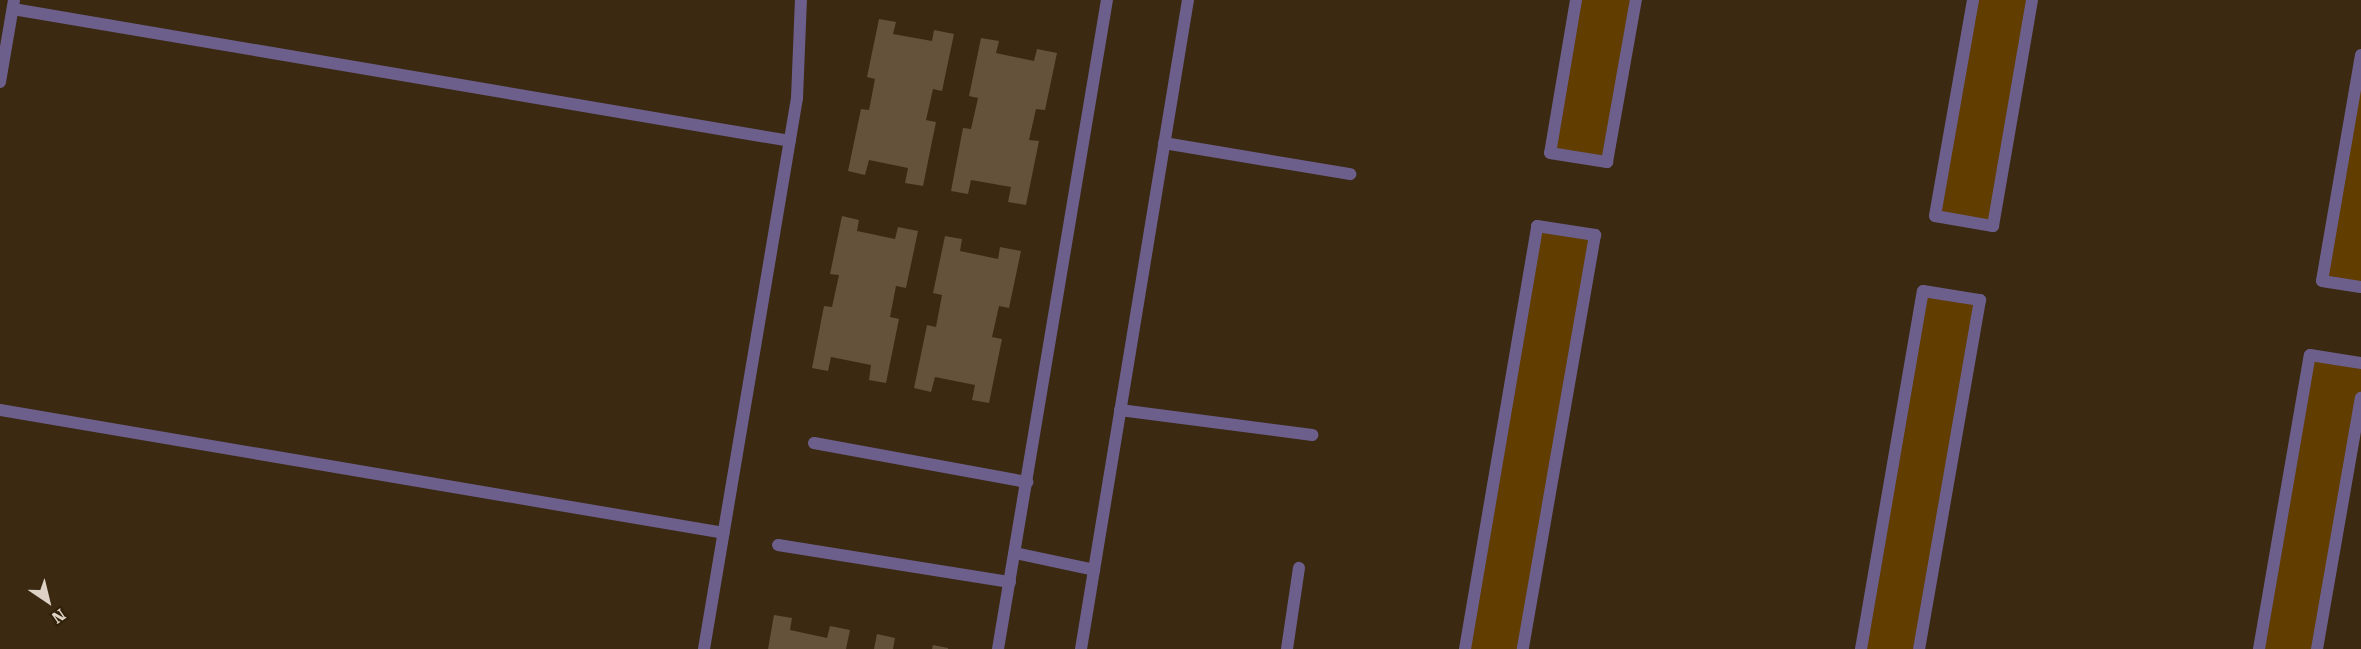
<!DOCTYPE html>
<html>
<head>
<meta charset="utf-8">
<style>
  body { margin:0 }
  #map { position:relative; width:2361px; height:649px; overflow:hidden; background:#3b2912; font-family:"Roboto Serif",serif }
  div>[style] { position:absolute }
  .green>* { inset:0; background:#613d00 }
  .building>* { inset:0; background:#64523a }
  .service>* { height:12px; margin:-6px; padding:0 6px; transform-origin:6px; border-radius:6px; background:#6c5f8c }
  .minor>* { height:12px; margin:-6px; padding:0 6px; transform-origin:6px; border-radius:6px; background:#6c5f8c }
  span { translate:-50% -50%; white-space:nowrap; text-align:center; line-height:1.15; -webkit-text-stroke:4.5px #302008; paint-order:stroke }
  .north { position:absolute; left:18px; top:571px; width:60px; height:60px; -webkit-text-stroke:4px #302008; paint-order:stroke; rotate:145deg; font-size:16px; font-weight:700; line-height:24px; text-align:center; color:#ddd2c5 }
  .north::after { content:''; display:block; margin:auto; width:21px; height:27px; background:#ddd2c5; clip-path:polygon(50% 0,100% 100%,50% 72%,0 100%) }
</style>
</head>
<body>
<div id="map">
  <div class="green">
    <i style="clip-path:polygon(1576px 0,1636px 0,1607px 162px,1550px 153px)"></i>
    <i style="clip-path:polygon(1973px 0,2032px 0,1993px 226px,1935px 216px)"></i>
    <i style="clip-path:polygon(2361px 55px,2361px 287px,2322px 281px)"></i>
    <i style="clip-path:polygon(1537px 226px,1595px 235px,1523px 649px,1465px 649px)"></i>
    <i style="clip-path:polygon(1923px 291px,1980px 300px,1919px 649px,1861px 649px)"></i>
    <i style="clip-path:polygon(2310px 355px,2361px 363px,2361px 398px,2317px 649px,2259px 649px)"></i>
  </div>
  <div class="building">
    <i style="clip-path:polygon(879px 19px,896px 22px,893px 34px,932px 41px,934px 30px,954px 34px,942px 91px,933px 89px,926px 120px,936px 122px,923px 186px,905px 183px,908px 168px,869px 160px,865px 175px,848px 171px,861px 109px,869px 110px,875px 79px,867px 77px)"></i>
    <i style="clip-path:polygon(981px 38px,999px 41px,996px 53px,1034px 61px,1037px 49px,1057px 53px,1045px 110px,1036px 109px,1029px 140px,1039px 141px,1026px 205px,1008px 202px,1011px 187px,971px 180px,968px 194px,951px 191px,963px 128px,971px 129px,978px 98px,969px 96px)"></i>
    <i style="clip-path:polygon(842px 216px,859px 220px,857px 231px,895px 239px,898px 227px,918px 231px,906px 288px,896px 286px,890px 317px,899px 319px,886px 383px,869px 380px,871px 365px,831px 357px,828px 371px,812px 368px,824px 306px,832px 307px,839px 275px,830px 274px)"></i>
    <i style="clip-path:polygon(945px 236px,962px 239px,960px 251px,998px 259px,1000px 247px,1021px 251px,1009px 308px,999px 306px,992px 337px,1002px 339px,989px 403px,972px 400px,975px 385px,935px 377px,931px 392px,914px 388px,927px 325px,936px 327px,942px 295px,933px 293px)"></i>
    <i style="clip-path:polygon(774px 615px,792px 618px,790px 630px,827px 638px,830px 626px,850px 630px,846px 649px,768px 649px)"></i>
    <i style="clip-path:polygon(877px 634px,895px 638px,893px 649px,874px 649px)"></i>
    <i style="clip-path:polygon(933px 645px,948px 648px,948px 649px,932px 649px)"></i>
  </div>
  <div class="service">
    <i style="left:1164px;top:143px;width:189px;rotate:9.5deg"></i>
    <i style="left:1120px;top:410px;width:194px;rotate:7.4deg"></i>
    <i style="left:814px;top:443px;width:217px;rotate:10.4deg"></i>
    <i style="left:778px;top:545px;width:235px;rotate:9.1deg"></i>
    <i style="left:1015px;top:553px;width:81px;rotate:12.1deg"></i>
    <i style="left:998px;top:649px;width:658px;rotate:-80.47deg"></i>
  </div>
  <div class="minor">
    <i style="left:1576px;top:0;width:155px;rotate:99.6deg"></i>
    <i style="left:1550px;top:153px;width:58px;rotate:9deg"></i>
    <i style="left:1607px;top:162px;width:165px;rotate:-79.9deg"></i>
    <i style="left:1973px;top:0;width:219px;rotate:100deg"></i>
    <i style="left:1935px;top:216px;width:59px;rotate:9.8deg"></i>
    <i style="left:1993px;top:226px;width:229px;rotate:-80.2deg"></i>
    <i style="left:13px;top:9px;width:788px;rotate:9.64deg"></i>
    <i style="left:2361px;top:55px;width:229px;rotate:99.8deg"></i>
    <i style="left:2322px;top:281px;width:39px;rotate:9deg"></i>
    <i style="left:0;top:82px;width:83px;rotate:-80.3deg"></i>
    <i style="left:0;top:410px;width:734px;rotate:9.64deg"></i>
    <i style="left:704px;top:649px;width:559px;rotate:-80.42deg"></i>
    <i style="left:797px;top:98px;width:98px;rotate:-87.7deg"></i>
    <i style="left:1081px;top:649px;width:658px;rotate:-80.64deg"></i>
    <i style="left:1287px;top:649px;width:82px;rotate:-81.6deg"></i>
    <i style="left:1465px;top:649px;width:429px;rotate:-80.3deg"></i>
    <i style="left:1537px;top:226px;width:59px;rotate:8.8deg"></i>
    <i style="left:1595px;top:235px;width:420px;rotate:99.9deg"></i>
    <i style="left:1861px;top:649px;width:363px;rotate:-80.2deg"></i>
    <i style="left:1923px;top:291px;width:58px;rotate:9deg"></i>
    <i style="left:1980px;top:300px;width:354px;rotate:99.9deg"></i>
    <i style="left:2259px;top:649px;width:298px;rotate:-80.2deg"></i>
    <i style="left:2310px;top:355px;width:52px;rotate:8.9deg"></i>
    <i style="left:2317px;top:649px;width:255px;rotate:-80.1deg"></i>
  </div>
  <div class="north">N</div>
</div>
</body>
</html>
